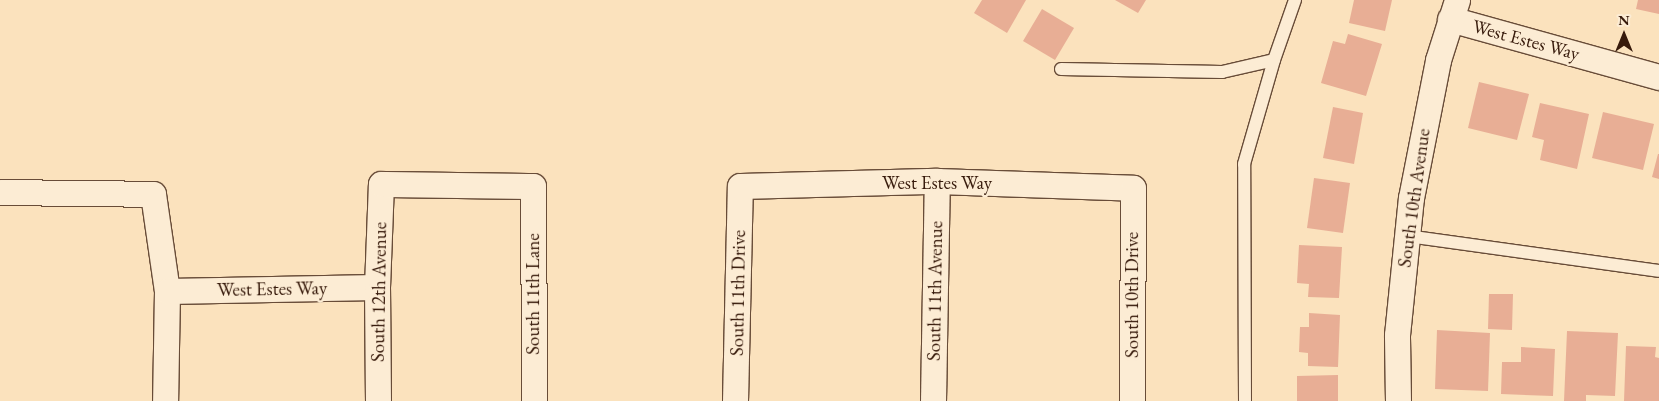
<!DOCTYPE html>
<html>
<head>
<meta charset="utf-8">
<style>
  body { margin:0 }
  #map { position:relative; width:1659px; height:401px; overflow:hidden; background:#fbe2bd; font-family:"EB Garamond",serif }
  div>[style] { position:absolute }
  .building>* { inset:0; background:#e8ae95 }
  .roads { filter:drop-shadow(1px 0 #684c38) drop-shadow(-1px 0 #684c38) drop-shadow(0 1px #684c38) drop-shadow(0 -1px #684c38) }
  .service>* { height:12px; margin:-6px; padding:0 6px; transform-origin:6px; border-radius:6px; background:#fcecd4 }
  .minor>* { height:25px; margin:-12.5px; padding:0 12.5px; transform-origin:12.5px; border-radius:12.5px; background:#fcecd4 }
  span { translate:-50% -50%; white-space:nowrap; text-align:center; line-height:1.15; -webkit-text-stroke:5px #fcecd4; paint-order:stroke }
  .street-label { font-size:19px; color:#371a0b }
  .north { position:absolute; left:1599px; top:10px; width:50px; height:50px; -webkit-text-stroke:4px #fcecd4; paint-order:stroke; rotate:0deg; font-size:14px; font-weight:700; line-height:20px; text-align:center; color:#371a0b }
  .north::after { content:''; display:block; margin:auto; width:18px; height:22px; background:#371a0b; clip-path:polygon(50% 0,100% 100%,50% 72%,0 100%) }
</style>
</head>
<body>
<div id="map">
  <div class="building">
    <i style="clip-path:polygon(982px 0,1026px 0,1007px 33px,974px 13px)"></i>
    <i style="clip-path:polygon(1115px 0,1146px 0,1138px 13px)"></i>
    <i style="clip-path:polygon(1354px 0,1392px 0,1385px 31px,1349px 23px)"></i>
    <i style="clip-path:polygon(1638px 0,1659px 0,1659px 14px,1636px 9px)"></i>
    <i style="clip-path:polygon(1042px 9px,1074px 28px,1055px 60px,1023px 41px)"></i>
    <i style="clip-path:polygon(1348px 34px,1382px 44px,1366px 96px,1321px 83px,1333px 41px,1345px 44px)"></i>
    <i style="clip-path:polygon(1479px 82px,1529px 94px,1517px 140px,1468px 128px)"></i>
    <i style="clip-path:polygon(1540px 103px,1589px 114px,1577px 169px,1540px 160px,1544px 140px,1532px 137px)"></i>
    <i style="clip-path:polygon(1333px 107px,1363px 113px,1354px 164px,1323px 158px)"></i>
    <i style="clip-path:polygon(1603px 112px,1654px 124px,1643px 170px,1592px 158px)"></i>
    <i style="clip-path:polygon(1658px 154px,1659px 154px,1659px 179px,1652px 177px)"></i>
    <i style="clip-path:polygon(1314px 178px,1350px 183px,1343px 233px,1307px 228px)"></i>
    <i style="clip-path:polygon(1299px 245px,1342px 247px,1339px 298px,1308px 297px,1309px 284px,1297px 283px)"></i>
    <i style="clip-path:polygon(1489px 294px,1513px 294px,1512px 330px,1488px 329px)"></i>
    <i style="clip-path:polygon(1309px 313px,1340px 315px,1338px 367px,1308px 366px,1308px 353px,1299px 352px,1300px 327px,1309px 327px)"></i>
    <i style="clip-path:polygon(1437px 330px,1490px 333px,1488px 391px,1435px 389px)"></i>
    <i style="clip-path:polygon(1567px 331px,1618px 333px,1615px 396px,1586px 395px,1586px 401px,1564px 401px)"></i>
    <i style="clip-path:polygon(1626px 346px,1656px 347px,1655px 357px,1659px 358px,1659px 401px,1624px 401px)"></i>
    <i style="clip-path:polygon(1521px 347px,1555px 349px,1553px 396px,1501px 394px,1502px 362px,1521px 362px)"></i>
    <i style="clip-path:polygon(1338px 375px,1338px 401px,1297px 401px,1297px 376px)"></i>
  </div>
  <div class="roads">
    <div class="service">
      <i style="left:1061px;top:69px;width:161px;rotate:1.1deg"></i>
      <i style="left:1222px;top:72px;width:53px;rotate:-13deg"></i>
      <i style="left:1407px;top:236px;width:254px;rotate:7.9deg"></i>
      <i style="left:1245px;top:401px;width:237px;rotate:-90.2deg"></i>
      <i style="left:1244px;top:164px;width:108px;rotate:-73.9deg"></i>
      <i style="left:1274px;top:60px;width:64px;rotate:-70.7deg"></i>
    </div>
    <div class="minor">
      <i style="left:1450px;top:19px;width:217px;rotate:15.5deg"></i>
      <i style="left:0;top:192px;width:153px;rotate:0.7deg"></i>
      <i style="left:153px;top:194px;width:98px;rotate:81.8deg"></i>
      <i style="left:167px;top:291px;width:110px;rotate:91deg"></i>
      <i style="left:167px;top:291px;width:210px;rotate:-1.1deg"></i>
      <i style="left:378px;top:401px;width:114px;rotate:-90.5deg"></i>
      <i style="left:377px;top:287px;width:103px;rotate:-87.8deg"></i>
      <i style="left:381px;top:184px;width:152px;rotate:0.8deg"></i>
      <i style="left:533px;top:186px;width:215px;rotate:89.7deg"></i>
      <i style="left:735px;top:401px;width:215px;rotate:-88.7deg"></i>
      <i style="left:740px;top:186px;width:197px;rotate:-1.5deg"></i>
      <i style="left:937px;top:181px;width:196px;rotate:2deg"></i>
      <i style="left:1133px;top:188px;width:213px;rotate:90.3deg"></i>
      <i style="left:933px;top:401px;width:220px;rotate:-89deg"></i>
      <i style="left:1398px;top:401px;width:66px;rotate:-90.9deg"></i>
      <i style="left:1397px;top:335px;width:138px;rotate:-84.2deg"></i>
      <i style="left:1411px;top:198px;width:141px;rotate:-78.9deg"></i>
      <i style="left:1438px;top:60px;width:63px;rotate:-72.4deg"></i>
    </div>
  </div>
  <div class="street-label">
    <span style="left:1526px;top:40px;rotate:15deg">West Estes Way</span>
    <span style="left:937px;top:183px">West Estes Way</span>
    <span style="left:1414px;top:198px;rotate:-82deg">South 10th Avenue</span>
    <span style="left:272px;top:289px;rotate:-1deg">West Estes Way</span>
    <span style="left:935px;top:291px;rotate:-89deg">South 11th Avenue</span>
    <span style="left:379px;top:292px;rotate:-89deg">South 12th Avenue</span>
    <span style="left:738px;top:293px;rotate:-89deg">South 11th Drive</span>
    <span style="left:533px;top:294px;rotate:-90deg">South 11th Lane</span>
    <span style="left:1132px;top:295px;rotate:-90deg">South 10th Drive</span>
  </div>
  <div class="north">N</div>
</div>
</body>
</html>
